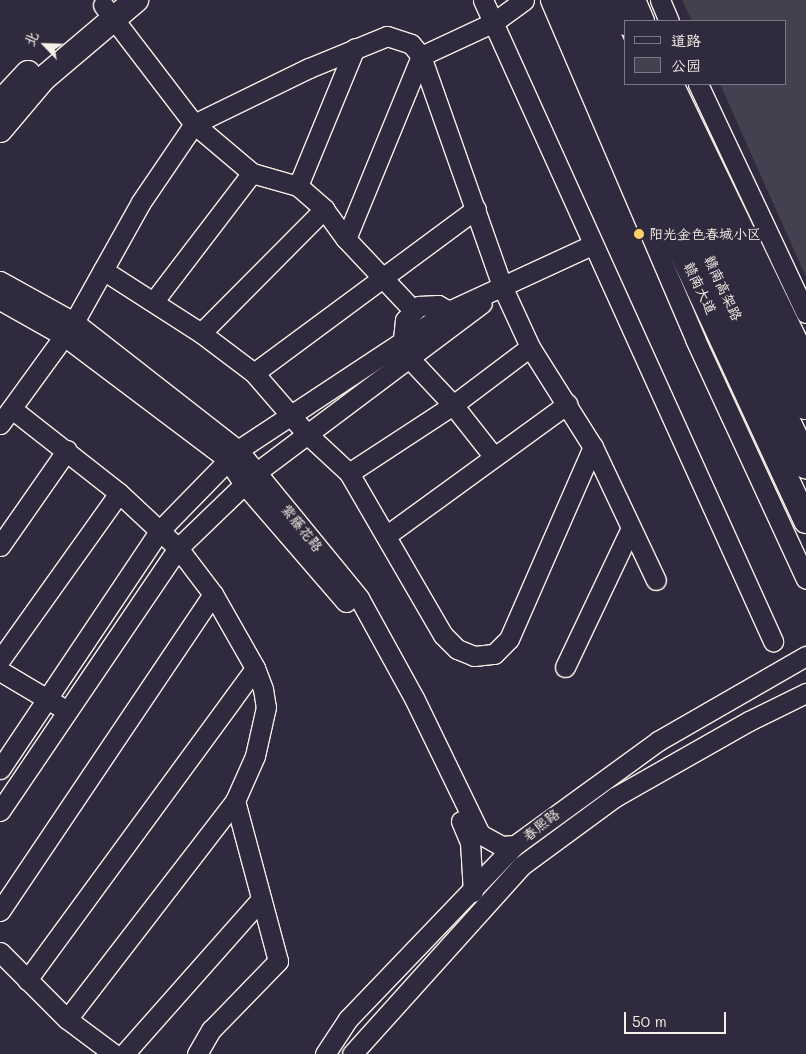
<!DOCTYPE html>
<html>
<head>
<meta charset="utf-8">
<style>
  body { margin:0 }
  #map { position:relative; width:806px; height:1054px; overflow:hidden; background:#2f2a3d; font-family:Mali,"LXGW WenKai TC",sans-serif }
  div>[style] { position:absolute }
  .green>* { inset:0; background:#454050 }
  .roads { filter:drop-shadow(1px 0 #f4f1e8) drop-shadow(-1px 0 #f4f1e8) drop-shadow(0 1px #f4f1e8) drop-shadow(0 -1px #f4f1e8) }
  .minor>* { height:19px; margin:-9.5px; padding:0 9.5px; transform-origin:9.5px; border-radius:9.5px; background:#2f2a3d }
  .major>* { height:24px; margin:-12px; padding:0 12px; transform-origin:12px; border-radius:12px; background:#2f2a3d }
  .highway>* { height:28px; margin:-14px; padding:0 14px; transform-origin:14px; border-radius:14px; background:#2f2a3d }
  .dots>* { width:14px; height:14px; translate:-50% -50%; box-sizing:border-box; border:2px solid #2f2a3d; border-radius:50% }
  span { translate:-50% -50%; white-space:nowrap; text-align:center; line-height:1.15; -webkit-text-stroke:4.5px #2f2a3d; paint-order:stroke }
  .poi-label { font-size:14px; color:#f4f1e8 }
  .left { translate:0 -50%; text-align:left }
  .street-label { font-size:14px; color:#f4f1e8 }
  .legend { position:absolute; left:624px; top:20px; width:162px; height:65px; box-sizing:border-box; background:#2f2a3d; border:1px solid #7e7a81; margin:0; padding:6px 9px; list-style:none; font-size:15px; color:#f4f1e8 }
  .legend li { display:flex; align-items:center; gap:10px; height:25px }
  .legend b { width:25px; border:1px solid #7e7a81 }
  .north { position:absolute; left:20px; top:20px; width:50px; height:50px; -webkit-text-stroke:4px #2f2a3d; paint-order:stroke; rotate:294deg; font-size:14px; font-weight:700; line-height:20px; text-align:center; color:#f4f1e8 }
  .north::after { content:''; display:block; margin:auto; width:18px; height:22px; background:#f4f1e8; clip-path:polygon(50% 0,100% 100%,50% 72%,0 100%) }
  .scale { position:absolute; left:624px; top:1012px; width:102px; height:22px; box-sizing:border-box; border:2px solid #f4f1e8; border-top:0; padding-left:6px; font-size:15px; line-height:18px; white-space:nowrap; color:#f4f1e8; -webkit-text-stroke:4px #2f2a3d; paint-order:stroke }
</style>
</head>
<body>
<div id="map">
  <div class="green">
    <i style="clip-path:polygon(682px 0,806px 0,806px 277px,720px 84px,785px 84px,785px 21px,692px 21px)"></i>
  </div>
  <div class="roads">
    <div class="minor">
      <i style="left:483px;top:0;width:704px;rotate:65.66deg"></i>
      <i style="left:550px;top:0;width:369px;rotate:66.8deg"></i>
      <i style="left:695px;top:339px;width:264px;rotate:65.2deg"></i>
      <i style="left:660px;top:0;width:23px;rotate:67deg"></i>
      <i style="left:103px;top:5px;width:150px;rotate:52.6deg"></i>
      <i style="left:194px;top:124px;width:76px;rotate:40.2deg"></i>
      <i style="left:252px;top:173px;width:48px;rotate:15.8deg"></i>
      <i style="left:298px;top:186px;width:35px;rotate:41deg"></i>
      <i style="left:324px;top:209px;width:37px;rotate:54deg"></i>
      <i style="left:346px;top:239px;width:98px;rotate:46.7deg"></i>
      <i style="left:698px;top:84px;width:253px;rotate:64.8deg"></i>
      <i style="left:298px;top:186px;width:149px;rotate:-67.6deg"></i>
      <i style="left:346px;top:239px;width:198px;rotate:-67.7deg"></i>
      <i style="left:421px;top:56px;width:81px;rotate:-25deg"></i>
      <i style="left:494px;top:22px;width:37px;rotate:-36deg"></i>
      <i style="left:103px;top:270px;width:117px;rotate:32.7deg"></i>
      <i style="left:201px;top:333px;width:66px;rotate:37deg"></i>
      <i style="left:254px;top:373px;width:79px;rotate:49.1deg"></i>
      <i style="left:306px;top:433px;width:59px;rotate:42.9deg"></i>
      <i style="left:349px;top:473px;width:187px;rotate:59.9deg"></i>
      <i style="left:443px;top:635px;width:20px;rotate:45deg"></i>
      <i style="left:457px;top:649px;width:18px;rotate:22deg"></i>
      <i style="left:474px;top:656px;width:20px;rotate:-6deg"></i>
      <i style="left:494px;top:654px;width:21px;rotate:-45deg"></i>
      <i style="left:509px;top:639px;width:210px;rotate:-66.4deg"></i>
      <i style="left:0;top:281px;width:85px;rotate:29deg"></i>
      <i style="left:74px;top:322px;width:208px;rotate:38deg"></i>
      <i style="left:238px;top:450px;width:191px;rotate:50.7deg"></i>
      <i style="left:359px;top:598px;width:116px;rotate:61.2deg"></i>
      <i style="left:415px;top:700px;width:149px;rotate:64.1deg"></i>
      <i style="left:480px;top:834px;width:25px;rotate:29deg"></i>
      <i style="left:502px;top:846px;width:13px;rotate:-4deg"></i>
      <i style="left:0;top:300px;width:73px;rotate:29.4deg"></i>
      <i style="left:64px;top:336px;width:204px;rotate:37deg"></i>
      <i style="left:227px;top:459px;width:30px;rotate:56deg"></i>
      <i style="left:244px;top:484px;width:156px;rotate:49.2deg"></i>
      <i style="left:154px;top:301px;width:161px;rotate:-52.6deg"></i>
      <i style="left:201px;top:333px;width:175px;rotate:-45.2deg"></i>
      <i style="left:403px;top:339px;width:19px;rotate:-84deg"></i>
      <i style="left:405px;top:320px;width:20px;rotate:-45deg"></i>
      <i style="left:419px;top:306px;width:19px;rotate:-3deg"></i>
      <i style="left:438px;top:305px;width:13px;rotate:29deg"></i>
      <i style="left:410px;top:359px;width:63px;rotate:46.9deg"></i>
      <i style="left:453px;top:405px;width:66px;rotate:51.7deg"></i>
      <i style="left:254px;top:373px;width:276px;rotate:-36.5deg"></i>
      <i style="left:12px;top:409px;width:136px;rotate:38.1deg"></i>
      <i style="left:119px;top:493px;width:81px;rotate:43deg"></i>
      <i style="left:178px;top:548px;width:58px;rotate:52.7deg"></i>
      <i style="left:213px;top:594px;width:85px;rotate:60.4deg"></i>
      <i style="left:255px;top:668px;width:22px;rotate:69deg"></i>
      <i style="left:263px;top:689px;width:18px;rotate:81deg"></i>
      <i style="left:266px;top:707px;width:50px;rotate:102.7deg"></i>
      <i style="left:255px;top:756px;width:49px;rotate:114deg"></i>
      <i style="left:235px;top:801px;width:275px;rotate:127.6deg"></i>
      <i style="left:0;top:424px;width:126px;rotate:-54deg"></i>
      <i style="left:74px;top:322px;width:137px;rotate:-60.8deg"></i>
      <i style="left:141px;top:202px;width:94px;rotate:-55.8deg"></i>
      <i style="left:194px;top:124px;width:128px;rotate:-26deg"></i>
      <i style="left:309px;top:68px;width:84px;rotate:-22.3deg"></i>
      <i style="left:387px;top:36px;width:25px;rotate:18deg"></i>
      <i style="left:411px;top:44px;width:16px;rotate:50deg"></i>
      <i style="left:421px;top:56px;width:244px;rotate:70.6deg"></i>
      <i style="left:502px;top:286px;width:67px;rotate:65.3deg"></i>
      <i style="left:530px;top:347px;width:118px;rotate:57.8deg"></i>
      <i style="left:593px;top:447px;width:147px;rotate:64.7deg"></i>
      <i style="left:349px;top:473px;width:124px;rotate:-33.2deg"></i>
      <i style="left:453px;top:405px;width:96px;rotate:-37deg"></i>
      <i style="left:387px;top:535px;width:223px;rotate:-36deg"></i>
      <i style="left:0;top:546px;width:117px;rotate:-55.1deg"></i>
      <i style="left:0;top:660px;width:205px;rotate:-54.5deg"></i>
      <i style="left:565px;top:667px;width:152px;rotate:-64.6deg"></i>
      <i style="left:0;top:671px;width:69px;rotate:30.7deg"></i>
      <i style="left:0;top:769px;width:288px;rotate:-56.2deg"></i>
      <i style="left:160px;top:530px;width:112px;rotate:-45.7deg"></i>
      <i style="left:238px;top:450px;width:253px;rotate:-33.4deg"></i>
      <i style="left:449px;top:311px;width:157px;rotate:-24.8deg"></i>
      <i style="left:0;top:811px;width:318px;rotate:-55.9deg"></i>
      <i style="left:178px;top:548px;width:110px;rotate:-43.9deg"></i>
      <i style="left:257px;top:472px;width:281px;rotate:-36.9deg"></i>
      <i style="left:461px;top:821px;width:23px;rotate:67deg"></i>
      <i style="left:470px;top:842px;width:50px;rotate:86.6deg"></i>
      <i style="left:0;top:911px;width:382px;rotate:-56.1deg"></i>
      <i style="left:0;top:952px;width:95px;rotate:45deg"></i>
      <i style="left:67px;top:1019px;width:59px;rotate:36.7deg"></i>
      <i style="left:27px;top:980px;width:386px;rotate:-53.8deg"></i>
      <i style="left:124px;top:1054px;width:207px;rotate:-48.5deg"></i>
      <i style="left:197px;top:1054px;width:28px;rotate:-60deg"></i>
      <i style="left:211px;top:1030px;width:96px;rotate:-45.8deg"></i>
      <i style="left:278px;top:961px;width:166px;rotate:-105deg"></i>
      <i style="left:325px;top:1054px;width:42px;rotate:-56.7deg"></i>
      <i style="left:348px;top:1019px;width:241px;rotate:-46.2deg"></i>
      <i style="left:515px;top:845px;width:177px;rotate:-36deg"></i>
      <i style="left:658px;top:741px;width:171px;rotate:-29.9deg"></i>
      <i style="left:352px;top:1054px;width:253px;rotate:-48deg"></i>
      <i style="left:521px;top:866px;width:117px;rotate:-36.3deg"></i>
      <i style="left:615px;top:797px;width:154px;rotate:-29.6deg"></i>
      <i style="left:749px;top:721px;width:64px;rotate:-26.2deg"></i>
    </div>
    <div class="major">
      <i style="left:569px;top:0;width:176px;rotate:66.5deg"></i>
      <i style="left:639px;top:161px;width:397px;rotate:65.1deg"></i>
      <i style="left:633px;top:0;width:23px;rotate:67deg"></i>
      <i style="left:671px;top:84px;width:310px;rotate:64.2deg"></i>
      <i style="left:0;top:103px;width:41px;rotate:-47deg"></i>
      <i style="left:0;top:130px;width:68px;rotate:-49.8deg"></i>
      <i style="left:44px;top:78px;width:121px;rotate:-40.3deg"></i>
    </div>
    <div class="highway">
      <i style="left:590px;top:0;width:84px;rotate:65.3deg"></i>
      <i style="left:615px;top:0;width:23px;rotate:65deg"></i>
      <i style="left:628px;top:84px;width:420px;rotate:64.9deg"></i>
      <i style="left:654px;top:84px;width:355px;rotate:64.7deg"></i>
    </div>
  </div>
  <div class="dots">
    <i style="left:639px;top:234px;background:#ffd166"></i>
  </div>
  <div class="poi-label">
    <span class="left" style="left:649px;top:234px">阳光金色春城小区</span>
  </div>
  <div class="street-label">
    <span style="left:700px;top:288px;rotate:64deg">赣南大道</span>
    <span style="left:723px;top:288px;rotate:65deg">赣南高架路</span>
    <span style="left:302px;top:528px;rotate:51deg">紫藤花路</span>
    <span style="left:541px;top:825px;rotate:-38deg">春熙路</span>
  </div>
  <ul class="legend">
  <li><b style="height:6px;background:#2f2a3d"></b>道路</li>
  <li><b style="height:14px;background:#454050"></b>公园</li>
  </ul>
  <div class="north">北</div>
  <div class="scale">50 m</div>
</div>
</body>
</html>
